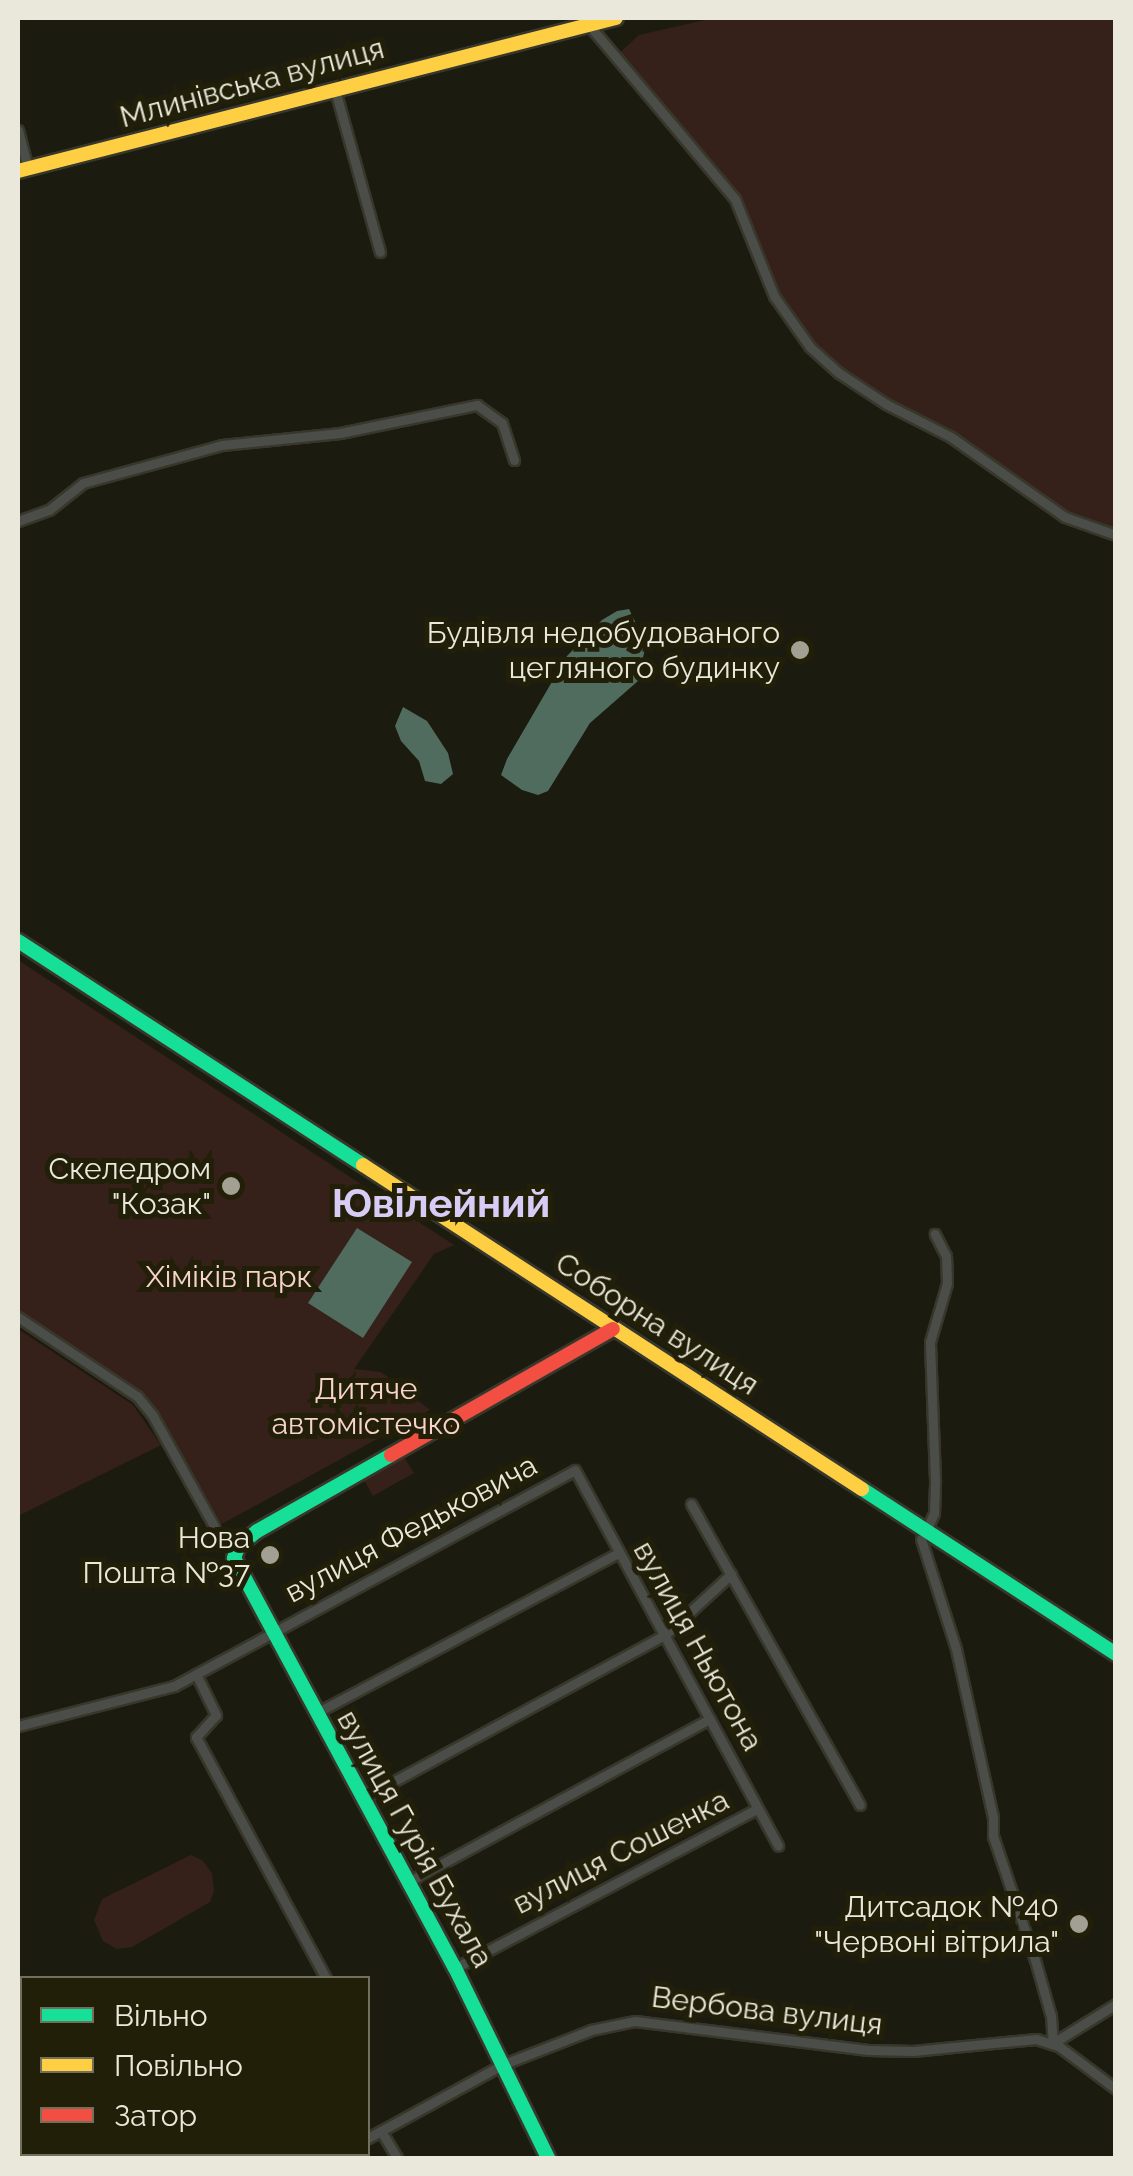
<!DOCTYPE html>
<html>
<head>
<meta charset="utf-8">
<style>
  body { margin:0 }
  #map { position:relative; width:1133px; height:2176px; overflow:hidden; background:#1c1b0f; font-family:Raleway,sans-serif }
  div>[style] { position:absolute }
  .green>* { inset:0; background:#36211a }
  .water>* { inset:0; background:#506c5e }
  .roads { filter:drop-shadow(2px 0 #38372c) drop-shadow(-2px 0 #38372c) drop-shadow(0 2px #38372c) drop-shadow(0 -2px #38372c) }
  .street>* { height:9px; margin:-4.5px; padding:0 4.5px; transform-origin:4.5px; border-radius:4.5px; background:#4b4d48 }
  .fast>* { height:14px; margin:-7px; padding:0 7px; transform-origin:7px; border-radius:7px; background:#16e098 }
  .slow>* { height:14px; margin:-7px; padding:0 7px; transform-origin:7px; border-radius:7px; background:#ffcf43 }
  .jam>* { height:14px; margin:-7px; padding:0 7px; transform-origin:7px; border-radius:7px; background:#f24e42 }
  .dots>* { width:28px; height:28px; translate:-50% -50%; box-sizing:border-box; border:5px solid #221f09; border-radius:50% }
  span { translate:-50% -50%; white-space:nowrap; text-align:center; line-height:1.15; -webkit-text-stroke:10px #221f09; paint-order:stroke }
  .street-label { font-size:30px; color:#eae8da }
  .poi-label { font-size:30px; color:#eae8da }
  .right { translate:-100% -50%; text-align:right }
  .park-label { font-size:30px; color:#f8d3c9 }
  .district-label { font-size:40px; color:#d8ccf7; font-weight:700 }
  .frame { position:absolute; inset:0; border:20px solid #eae8da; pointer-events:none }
  .legend { position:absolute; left:20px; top:1976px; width:350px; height:180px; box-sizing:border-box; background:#221f09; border:2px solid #726f5d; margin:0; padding:12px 18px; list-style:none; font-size:30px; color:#eae8da }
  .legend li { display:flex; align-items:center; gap:20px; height:50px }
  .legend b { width:50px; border:2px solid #726f5d }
</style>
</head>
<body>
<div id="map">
  <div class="green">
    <i style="clip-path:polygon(714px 18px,1115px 18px,1115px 535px,1065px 517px,951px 437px,839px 373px,791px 323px,735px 199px,613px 59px,639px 35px)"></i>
    <i style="clip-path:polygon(18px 960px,454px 1245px,434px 1254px,354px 1369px,381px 1372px,430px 1410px,222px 1524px,192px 1472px,186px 1475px,137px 1396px,18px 1317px)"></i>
    <i style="clip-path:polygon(18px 1329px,133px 1405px,161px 1445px,18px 1516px)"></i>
    <i style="clip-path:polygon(404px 1457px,414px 1473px,373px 1496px,364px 1480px)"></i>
    <i style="clip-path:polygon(191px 1855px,202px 1860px,212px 1873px,214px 1891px,210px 1902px,132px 1947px,117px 1949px,103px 1941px,94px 1920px,102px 1899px)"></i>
  </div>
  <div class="water">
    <i style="clip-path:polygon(629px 609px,646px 644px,638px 681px,590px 723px,548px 791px,538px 795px,522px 790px,501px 775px,507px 759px,567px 656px,602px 620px,617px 611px)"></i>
    <i style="clip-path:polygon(403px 707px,427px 721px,448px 753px,453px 774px,441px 784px,425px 781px,419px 761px,401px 741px,395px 726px)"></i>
    <i style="clip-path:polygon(357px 1228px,412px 1262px,363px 1338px,308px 1303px)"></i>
  </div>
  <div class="roads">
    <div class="street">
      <i style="left:589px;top:25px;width:227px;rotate:50deg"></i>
      <i style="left:735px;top:199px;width:105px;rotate:68.1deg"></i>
      <i style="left:774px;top:296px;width:62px;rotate:54.8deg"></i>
      <i style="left:810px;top:347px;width:39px;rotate:42deg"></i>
      <i style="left:839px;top:373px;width:56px;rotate:33.4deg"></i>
      <i style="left:886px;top:404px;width:73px;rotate:26.9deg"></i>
      <i style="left:951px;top:437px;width:139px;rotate:35.1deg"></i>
      <i style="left:1065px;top:517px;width:54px;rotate:19.4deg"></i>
      <i style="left:335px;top:90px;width:168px;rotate:74.5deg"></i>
      <i style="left:18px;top:130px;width:40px;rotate:75.6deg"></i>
      <i style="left:18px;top:521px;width:33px;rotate:-20deg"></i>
      <i style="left:49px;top:510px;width:43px;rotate:-38.5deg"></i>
      <i style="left:83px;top:483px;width:144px;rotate:-15.3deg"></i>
      <i style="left:222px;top:445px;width:119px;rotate:-5.8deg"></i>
      <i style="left:340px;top:433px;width:140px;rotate:-11.6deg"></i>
      <i style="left:477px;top:405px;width:31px;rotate:36deg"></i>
      <i style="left:502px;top:423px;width:39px;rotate:72deg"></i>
      <i style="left:18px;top:1317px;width:143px;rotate:33.6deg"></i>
      <i style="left:137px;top:1396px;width:26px;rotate:51deg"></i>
      <i style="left:153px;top:1416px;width:126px;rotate:61deg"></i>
      <i style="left:691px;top:1504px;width:345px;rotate:60.7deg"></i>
      <i style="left:926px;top:1531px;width:20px;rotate:-66deg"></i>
      <i style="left:934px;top:1513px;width:33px;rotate:-88deg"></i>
      <i style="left:935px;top:1480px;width:138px;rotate:-92.1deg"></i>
      <i style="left:930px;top:1342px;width:61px;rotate:-73.9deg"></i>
      <i style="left:947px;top:1283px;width:27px;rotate:-92deg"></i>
      <i style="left:946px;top:1256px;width:25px;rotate:-117deg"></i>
      <i style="left:921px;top:1539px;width:115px;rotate:72.3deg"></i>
      <i style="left:956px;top:1649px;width:172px;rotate:77.6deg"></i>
      <i style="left:993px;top:1817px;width:19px;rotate:90deg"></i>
      <i style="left:993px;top:1836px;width:131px;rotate:71.3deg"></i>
      <i style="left:1035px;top:1960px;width:58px;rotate:74.1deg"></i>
      <i style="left:1051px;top:2016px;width:27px;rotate:86deg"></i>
      <i style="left:196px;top:1674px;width:46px;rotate:64deg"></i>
      <i style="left:216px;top:1715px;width:30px;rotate:132deg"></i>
      <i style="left:196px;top:1737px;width:274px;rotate:61.7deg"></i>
      <i style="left:316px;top:1713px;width:342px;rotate:-27.9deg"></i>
      <i style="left:18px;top:1726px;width:161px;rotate:-14.4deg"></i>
      <i style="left:174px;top:1686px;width:455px;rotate:-28.3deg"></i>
      <i style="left:575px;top:1470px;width:427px;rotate:61.6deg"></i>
      <i style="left:363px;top:1798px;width:343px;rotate:-28.4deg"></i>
      <i style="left:665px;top:1635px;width:90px;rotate:-42.7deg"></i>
      <i style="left:408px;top:1882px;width:343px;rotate:-28.4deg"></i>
      <i style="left:455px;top:1968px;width:341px;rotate:-27.8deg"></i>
      <i style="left:1053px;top:2043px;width:74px;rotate:-31.8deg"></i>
      <i style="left:381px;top:2131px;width:31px;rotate:59deg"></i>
      <i style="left:368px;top:2138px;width:155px;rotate:-28.6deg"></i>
      <i style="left:504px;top:2064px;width:93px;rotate:-21.3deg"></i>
      <i style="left:591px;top:2030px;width:45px;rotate:-11.6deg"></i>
      <i style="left:635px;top:2021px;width:235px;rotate:7.1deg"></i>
      <i style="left:868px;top:2050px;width:45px;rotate:1.3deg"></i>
      <i style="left:913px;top:2051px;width:124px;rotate:-5.6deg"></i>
      <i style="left:1036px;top:2039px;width:25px;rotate:18deg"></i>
      <i style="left:1060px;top:2047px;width:70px;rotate:36.9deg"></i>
      <i style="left:331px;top:2158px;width:10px;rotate:-24deg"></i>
    </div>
    <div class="fast">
      <i style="left:18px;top:941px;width:411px;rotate:33deg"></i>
      <i style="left:391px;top:1455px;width:154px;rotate:150.4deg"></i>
      <i style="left:257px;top:1531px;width:25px;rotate:140deg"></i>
      <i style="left:238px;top:1547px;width:12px;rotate:110deg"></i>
      <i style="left:234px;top:1558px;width:466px;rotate:61.7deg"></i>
      <i style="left:455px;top:1968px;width:212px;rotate:63.9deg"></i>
      <i style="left:862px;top:1489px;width:303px;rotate:33deg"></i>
    </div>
    <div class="slow">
      <i style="left:18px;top:171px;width:617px;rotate:-14.35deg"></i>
      <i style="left:363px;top:1165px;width:595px;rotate:33deg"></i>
    </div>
    <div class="jam">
      <i style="left:391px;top:1455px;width:255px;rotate:-29.6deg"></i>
    </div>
  </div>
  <div class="dots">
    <i style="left:800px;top:650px;background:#a2a093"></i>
    <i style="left:231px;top:1186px;background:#a2a093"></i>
    <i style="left:270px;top:1555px;background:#a2a093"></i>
    <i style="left:1079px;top:1924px;background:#a2a093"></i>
  </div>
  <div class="street-label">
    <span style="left:252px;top:83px;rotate:-15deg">Млинівська вулиця</span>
    <span style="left:657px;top:1324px;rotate:33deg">Соборна вулиця</span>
    <span style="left:411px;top:1529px;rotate:-28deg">вулиця Федьковича</span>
    <span style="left:698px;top:1646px;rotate:61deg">вулиця Ньютона</span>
    <span style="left:415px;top:1839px;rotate:61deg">вулиця Гурія Бухала</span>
    <span style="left:621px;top:1852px;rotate:-27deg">вулиця Сошенка</span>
    <span style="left:767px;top:2011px;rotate:7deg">Вербова вулиця</span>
  </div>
  <div class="poi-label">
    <span class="right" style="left:780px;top:650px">Будівля недобудованого<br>цегляного будинку</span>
    <span class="right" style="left:211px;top:1186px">Скеледром<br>"Козак"</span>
    <span class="right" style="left:250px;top:1555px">Нова<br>Пошта №37</span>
    <span class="right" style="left:1059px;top:1924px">Дитсадок №40<br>"Червоні вітрила"</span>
  </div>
  <div class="park-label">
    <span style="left:229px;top:1277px">Хіміків парк</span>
    <span style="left:366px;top:1406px">Дитяче<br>автомістечко</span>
  </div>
  <div class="district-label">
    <span style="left:441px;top:1203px">Ювілейний</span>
  </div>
  <div class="frame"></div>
  <ul class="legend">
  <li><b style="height:12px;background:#16e098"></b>Вільно</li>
  <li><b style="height:12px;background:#ffcf43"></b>Повільно</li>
  <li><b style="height:12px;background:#f24e42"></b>Затор</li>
  </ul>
</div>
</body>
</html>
